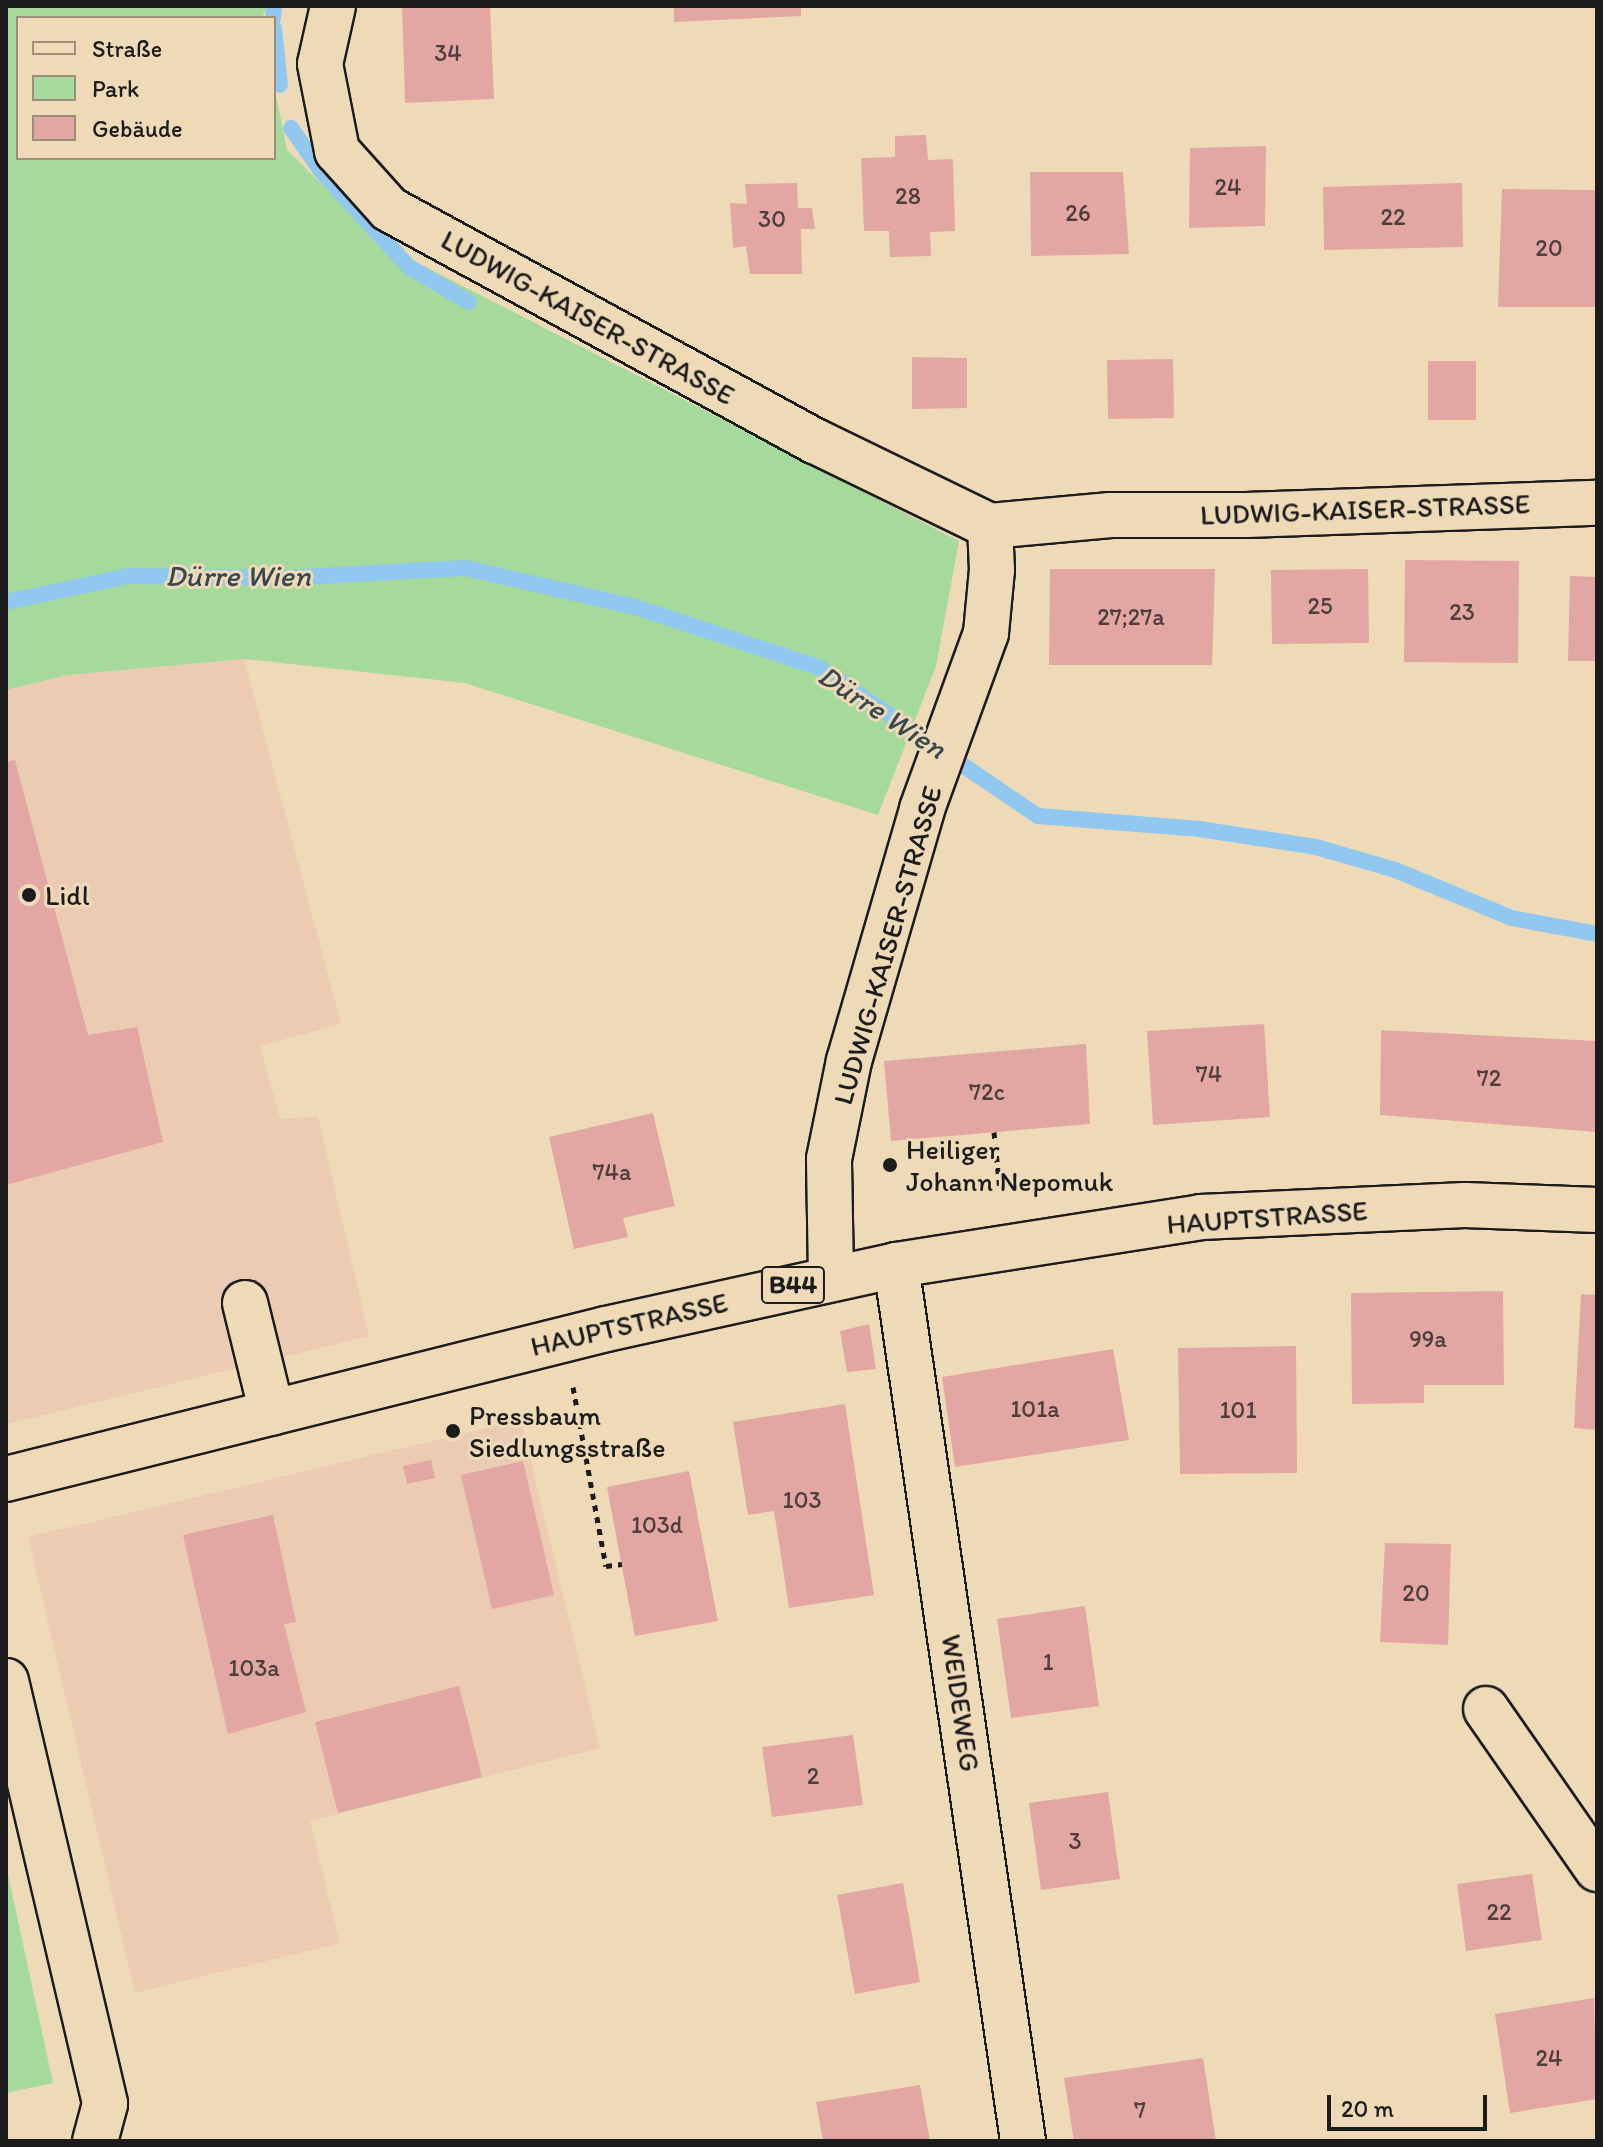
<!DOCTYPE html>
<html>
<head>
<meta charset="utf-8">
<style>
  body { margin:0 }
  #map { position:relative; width:1603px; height:2147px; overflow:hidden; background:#efdab8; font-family:Itim,sans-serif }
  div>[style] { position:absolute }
  .built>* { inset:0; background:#ebcbb2 }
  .green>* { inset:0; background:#a6da9c }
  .stream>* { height:16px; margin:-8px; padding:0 8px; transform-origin:8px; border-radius:8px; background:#90c8ef }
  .building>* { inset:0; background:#e2a7a3 }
  .path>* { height:5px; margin-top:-2.5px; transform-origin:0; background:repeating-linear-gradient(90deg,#1c1c1c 0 6px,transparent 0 12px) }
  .roads { filter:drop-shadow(2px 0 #1c1c1c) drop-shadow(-2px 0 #1c1c1c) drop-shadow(0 2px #1c1c1c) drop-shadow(0 -2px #1c1c1c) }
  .minor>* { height:44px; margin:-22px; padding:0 22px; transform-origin:22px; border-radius:22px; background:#efdab8 }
  .major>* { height:44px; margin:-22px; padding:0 22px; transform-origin:22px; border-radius:22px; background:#efdab8 }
  .dots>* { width:22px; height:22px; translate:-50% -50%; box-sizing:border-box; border:4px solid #efdab8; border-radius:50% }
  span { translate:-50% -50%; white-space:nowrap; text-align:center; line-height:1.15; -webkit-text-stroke:6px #efdab8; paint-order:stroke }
  .number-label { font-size:24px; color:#4e3f3e }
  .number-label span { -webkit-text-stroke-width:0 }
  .shield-label span { padding:2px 6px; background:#efdab8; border:2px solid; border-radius:6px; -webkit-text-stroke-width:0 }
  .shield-label { font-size:26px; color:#1c1c1c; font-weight:700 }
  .street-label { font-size:28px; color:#1c1c1c }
  .poi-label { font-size:28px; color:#1c1c1c }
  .left { translate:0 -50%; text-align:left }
  .water-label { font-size:30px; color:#394751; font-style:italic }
  .frame { position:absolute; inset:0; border:8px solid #1c1c1c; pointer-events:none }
  .legend { position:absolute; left:16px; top:16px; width:260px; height:144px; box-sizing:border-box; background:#efdab8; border:2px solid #9b8e7a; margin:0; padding:10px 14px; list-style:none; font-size:24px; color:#1c1c1c }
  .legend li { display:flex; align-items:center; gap:16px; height:40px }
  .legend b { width:40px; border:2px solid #9b8e7a }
  .scale { position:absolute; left:1327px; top:2095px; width:160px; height:36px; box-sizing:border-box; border:4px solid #1c1c1c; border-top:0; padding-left:10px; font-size:24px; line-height:28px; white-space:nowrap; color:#1c1c1c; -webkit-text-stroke:6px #efdab8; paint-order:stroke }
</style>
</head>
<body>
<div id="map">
  <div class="built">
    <i style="clip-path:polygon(244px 659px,341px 1024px,260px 1046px,280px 1119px,318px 1117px,369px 1336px,6px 1424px,6px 690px,68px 675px)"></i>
    <i style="clip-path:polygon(521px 1420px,600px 1748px,310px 1821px,340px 1943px,135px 1993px,28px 1537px)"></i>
  </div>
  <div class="green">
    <i style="clip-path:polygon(6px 6px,267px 6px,262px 18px,18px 18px,18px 158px,274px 158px,274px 85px,287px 150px,383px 245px,959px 541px,936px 666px,878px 815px,465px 683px,244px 659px,68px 675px,6px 690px)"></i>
    <i style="clip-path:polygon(6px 1865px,53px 2083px,6px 2093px)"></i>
  </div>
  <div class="stream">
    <i style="left:273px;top:18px;width:12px;rotate:-85deg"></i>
    <i style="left:274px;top:28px;width:57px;rotate:84deg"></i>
    <i style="left:291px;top:128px;width:52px;rotate:55.1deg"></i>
    <i style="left:321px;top:171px;width:130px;rotate:47.5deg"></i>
    <i style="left:409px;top:267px;width:69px;rotate:30.3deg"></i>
    <i style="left:6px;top:602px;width:125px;rotate:-12deg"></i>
    <i style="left:128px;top:576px;width:156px;rotate:0.7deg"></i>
    <i style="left:284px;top:578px;width:181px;rotate:-3.2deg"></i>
    <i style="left:465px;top:568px;width:174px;rotate:12.9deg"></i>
    <i style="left:635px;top:607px;width:195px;rotate:18.2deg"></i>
    <i style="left:820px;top:668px;width:263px;rotate:34.2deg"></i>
    <i style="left:1038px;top:816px;width:162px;rotate:4.6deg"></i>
    <i style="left:1199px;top:829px;width:118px;rotate:8.7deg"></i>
    <i style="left:1316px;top:847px;width:82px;rotate:16.2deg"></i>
    <i style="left:1395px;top:870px;width:126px;rotate:22.3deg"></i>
    <i style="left:1512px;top:918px;width:86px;rotate:10.7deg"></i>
  </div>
  <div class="building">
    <i style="clip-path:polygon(402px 6px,490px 6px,494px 99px,405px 103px)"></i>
    <i style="clip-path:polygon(674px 6px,801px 6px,801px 16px,674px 22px)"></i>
    <i style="clip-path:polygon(926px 135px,928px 160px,953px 159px,955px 231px,930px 232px,931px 256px,890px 257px,889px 231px,864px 231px,861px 158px,895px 157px,895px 136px)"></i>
    <i style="clip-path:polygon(1266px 146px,1265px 226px,1189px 228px,1190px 148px)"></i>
    <i style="clip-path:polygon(1030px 172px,1123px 172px,1129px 254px,1031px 256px)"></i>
    <i style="clip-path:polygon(797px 183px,798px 208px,812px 208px,815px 229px,801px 229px,802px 274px,750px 274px,746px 246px,733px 248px,730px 203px,747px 204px,745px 184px)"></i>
    <i style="clip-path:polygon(1462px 183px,1463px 247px,1324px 250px,1323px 187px)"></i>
    <i style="clip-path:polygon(1502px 189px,1597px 190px,1597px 307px,1498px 307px)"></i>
    <i style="clip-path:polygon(912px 357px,967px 358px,967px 408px,912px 409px)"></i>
    <i style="clip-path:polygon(1173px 359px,1174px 418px,1108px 419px,1107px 360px)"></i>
    <i style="clip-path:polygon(1428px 361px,1476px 361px,1476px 420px,1428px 420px)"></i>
    <i style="clip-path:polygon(1405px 560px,1519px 561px,1518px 663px,1404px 662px)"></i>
    <i style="clip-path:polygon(1050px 569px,1215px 569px,1212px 665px,1049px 665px)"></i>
    <i style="clip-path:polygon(1368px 569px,1369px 643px,1272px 644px,1271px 570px)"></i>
    <i style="clip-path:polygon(1570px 576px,1597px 577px,1597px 661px,1568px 661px)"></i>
    <i style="clip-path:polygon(15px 760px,88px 1035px,137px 1027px,163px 1142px,6px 1185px,6px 762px)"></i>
    <i style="clip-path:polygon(1264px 1024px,1270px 1117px,1153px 1125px,1147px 1031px)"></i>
    <i style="clip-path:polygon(1381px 1030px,1597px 1041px,1597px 1132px,1380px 1115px)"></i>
    <i style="clip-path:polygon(1086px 1044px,1090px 1124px,891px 1141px,884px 1061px)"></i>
    <i style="clip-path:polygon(653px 1113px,675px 1206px,623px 1218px,628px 1237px,574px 1249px,549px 1137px)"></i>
    <i style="clip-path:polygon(1503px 1291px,1504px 1385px,1424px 1385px,1424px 1403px,1352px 1404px,1351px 1293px)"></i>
    <i style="clip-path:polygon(1581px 1294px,1597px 1295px,1597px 1430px,1574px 1428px)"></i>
    <i style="clip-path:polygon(869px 1324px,876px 1369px,847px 1372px,840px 1331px)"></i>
    <i style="clip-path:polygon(1296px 1346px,1297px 1473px,1180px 1474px,1178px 1348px)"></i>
    <i style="clip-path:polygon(1113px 1349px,1129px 1440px,955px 1467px,942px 1377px)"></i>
    <i style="clip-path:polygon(845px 1404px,874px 1595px,789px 1608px,774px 1511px,748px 1515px,733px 1422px)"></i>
    <i style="clip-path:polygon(431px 1460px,435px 1478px,407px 1484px,403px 1466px)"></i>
    <i style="clip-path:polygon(523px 1461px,554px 1595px,492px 1609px,461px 1475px)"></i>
    <i style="clip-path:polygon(689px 1471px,718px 1621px,635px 1636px,607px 1487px)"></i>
    <i style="clip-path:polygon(273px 1515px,296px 1622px,284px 1624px,306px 1712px,228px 1734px,183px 1535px)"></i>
    <i style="clip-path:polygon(1385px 1543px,1451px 1544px,1448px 1645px,1380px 1642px)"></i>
    <i style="clip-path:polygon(1085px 1606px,1099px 1706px,1011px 1718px,997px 1619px)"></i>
    <i style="clip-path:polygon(459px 1686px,482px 1777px,338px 1813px,315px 1722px)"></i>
    <i style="clip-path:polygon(853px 1735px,863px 1805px,772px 1817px,762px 1747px)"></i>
    <i style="clip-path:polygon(1108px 1792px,1120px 1879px,1041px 1890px,1029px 1803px)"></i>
    <i style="clip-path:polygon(1532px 1874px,1542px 1940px,1466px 1951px,1457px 1884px)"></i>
    <i style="clip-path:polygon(903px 1883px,920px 1982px,855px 1994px,837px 1895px)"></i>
    <i style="clip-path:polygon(1594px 1998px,1597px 2099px,1510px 2113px,1495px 2014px)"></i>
    <i style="clip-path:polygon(1203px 2058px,1216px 2141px,1074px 2141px,1064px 2078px)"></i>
    <i style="clip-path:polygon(920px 2085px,930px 2141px,823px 2141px,816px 2102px)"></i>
  </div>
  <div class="path">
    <i style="left:994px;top:1132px;width:58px;rotate:84.1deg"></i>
    <i style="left:573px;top:1387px;width:182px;rotate:79.6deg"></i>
    <i style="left:606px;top:1566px;width:16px;rotate:-7deg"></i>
  </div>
  <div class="roads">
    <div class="minor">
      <i style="left:333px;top:6px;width:59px;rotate:102.6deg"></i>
      <i style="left:320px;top:64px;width:89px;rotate:78.9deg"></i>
      <i style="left:337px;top:151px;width:78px;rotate:48.1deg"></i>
      <i style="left:389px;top:209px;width:485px;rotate:28.6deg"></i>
      <i style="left:815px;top:441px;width:195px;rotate:25.9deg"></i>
      <i style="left:990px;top:526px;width:121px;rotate:-5.2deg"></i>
      <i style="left:1110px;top:515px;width:136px"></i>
      <i style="left:1246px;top:515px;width:351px;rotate:-2deg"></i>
      <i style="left:896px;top:1265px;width:885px;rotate:81.75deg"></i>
      <i style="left:831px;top:1276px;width:117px;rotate:-91deg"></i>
      <i style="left:829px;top:1159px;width:100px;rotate:-78.5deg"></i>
      <i style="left:849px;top:1061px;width:262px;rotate:-73.8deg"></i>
      <i style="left:922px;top:809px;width:187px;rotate:-70deg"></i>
      <i style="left:986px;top:633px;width:63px;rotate:-84.6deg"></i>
      <i style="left:992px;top:570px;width:44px;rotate:-92.6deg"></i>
      <i style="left:245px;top:1303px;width:113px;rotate:76.2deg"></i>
      <i style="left:6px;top:1681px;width:434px;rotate:76.8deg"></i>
      <i style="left:105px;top:2104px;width:38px;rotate:105deg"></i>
      <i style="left:1486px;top:1709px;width:195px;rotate:55.2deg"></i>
    </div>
    <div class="major">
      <i style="left:6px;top:1479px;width:618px;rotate:-14.04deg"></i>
      <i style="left:606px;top:1329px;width:297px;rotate:-12.4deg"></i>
      <i style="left:896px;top:1265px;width:309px;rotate:-8.9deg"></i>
      <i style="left:1201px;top:1217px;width:264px;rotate:-2.6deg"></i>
      <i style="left:1465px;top:1205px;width:132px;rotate:2.2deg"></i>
    </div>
  </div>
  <div class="dots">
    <i style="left:29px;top:895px;background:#1c1c1c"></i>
    <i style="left:890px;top:1165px;background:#1c1c1c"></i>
    <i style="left:453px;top:1431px;background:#1c1c1c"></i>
  </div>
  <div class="number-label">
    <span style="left:448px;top:53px">34</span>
    <span style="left:1228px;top:187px">24</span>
    <span style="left:908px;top:196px">28</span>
    <span style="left:1078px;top:213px">26</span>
    <span style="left:1393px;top:217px">22</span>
    <span style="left:772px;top:219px">30</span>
    <span style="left:1549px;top:248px">20</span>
    <span style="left:1320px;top:606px">25</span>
    <span style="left:1462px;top:612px">23</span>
    <span style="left:1131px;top:617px">27;27a</span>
    <span style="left:1209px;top:1074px">74</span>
    <span style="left:1489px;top:1078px">72</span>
    <span style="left:987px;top:1092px">72c</span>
    <span style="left:612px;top:1172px">74a</span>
    <span style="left:1428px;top:1339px">99a</span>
    <span style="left:1035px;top:1409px">101a</span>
    <span style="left:1238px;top:1410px">101</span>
    <span style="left:802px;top:1500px">103</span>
    <span style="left:657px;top:1525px">103d</span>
    <span style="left:1416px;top:1593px">20</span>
    <span style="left:1048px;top:1662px">1</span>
    <span style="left:254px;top:1668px">103a</span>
    <span style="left:813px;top:1776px">2</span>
    <span style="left:1075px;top:1841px">3</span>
    <span style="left:1499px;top:1912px">22</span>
    <span style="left:1549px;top:2058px">24</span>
    <span style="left:1140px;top:2110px">7</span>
  </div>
  <div class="shield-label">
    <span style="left:793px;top:1285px">B44</span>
  </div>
  <div class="street-label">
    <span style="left:588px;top:317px;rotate:29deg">LUDWIG-KAISER-STRASSE</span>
    <span style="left:1365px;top:509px;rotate:-2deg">LUDWIG-KAISER-STRASSE</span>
    <span style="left:887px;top:945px;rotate:-74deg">LUDWIG-KAISER-STRASSE</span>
    <span style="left:1267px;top:1217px;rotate:-4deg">HAUPTSTRASSE</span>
    <span style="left:629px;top:1324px;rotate:-13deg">HAUPTSTRASSE</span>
    <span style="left:961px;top:1703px;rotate:82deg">WEIDEWEG</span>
  </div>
  <div class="poi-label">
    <span class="left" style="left:45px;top:895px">Lidl</span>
    <span class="left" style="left:906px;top:1165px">Heiliger<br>Johann Nepomuk</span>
    <span class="left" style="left:469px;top:1431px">Pressbaum<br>Siedlungsstraße</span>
  </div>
  <div class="water-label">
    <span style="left:238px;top:576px">Dürre Wien</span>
    <span style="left:882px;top:712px;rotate:33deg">Dürre Wien</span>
  </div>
  <div class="frame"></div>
  <ul class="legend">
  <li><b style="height:10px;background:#efdab8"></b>Straße</li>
  <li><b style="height:22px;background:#a6da9c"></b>Park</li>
  <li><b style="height:22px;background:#e2a7a3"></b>Gebäude</li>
  </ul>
  <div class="scale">20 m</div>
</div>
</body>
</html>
